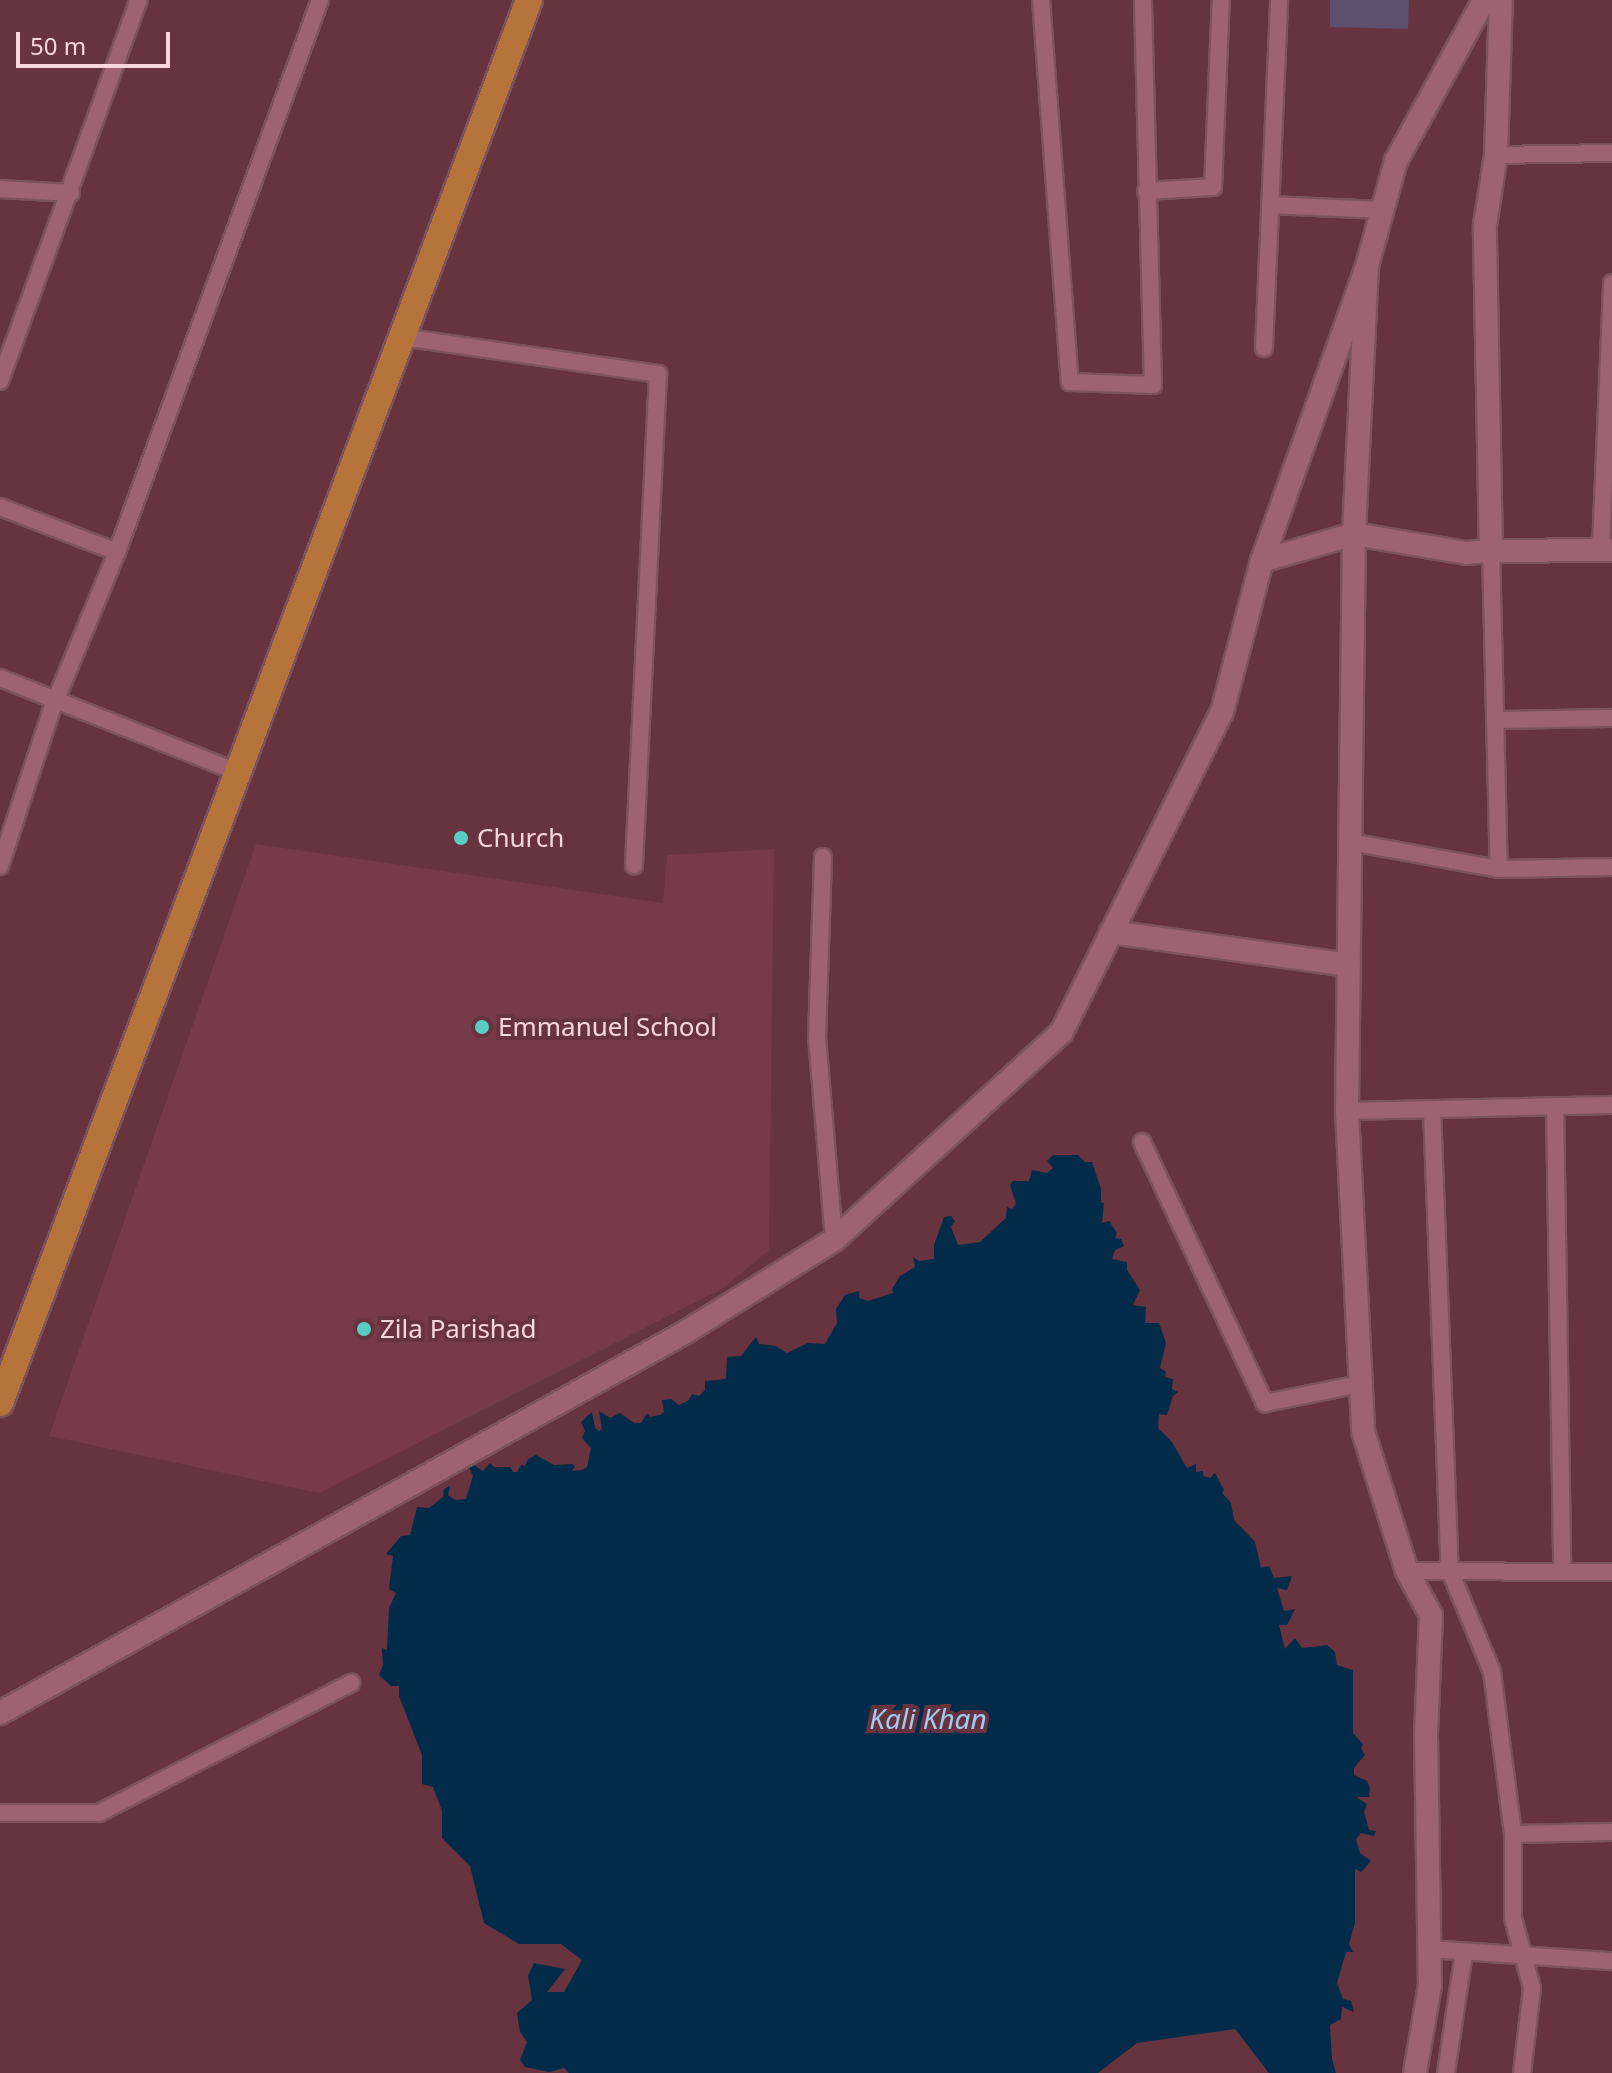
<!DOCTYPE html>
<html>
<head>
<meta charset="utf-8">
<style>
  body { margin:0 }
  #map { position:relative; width:1612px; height:2073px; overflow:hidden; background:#67333f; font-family:"Noto Sans",sans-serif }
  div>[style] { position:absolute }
  .built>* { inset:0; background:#763a49 }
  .green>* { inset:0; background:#5f506f }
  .water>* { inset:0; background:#022b49 }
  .roads { filter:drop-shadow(2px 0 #7d525d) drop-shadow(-2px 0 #7d525d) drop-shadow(0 2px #7d525d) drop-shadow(0 -2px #7d525d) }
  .minor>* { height:16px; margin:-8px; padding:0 8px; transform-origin:8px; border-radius:8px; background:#9d6370 }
  .secondary>* { height:22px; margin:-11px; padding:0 11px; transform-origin:11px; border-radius:11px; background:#9d6370 }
  .trunk>* { height:26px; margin:-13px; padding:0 13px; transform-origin:13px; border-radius:13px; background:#b6743a }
  .dots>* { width:22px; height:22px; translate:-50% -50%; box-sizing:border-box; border:4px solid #67333f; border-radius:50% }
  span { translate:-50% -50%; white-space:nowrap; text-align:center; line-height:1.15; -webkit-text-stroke:8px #67333f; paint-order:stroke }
  .poi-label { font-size:26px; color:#f7d6dc }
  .left { translate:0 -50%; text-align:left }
  .water-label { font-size:28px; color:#a1ccf2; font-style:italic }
  .scale { position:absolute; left:16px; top:32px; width:154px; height:36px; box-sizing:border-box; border:4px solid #f7d6dc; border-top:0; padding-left:10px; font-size:24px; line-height:28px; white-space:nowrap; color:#f7d6dc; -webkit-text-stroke:6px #67333f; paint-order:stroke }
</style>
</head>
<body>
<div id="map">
  <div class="built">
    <i style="clip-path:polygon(256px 844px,663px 903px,667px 855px,774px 849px,769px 1250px,722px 1289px,319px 1493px,49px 1436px)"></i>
  </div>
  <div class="green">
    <i style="clip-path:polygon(1330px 0,1409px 0,1408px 29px,1330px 27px)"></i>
  </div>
  <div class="water">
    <i style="clip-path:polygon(1053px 1155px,1078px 1155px,1085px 1162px,1092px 1162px,1101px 1189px,1101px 1202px,1104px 1203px,1102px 1223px,1109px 1221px,1117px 1233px,1115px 1238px,1121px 1239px,1124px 1246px,1115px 1250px,1112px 1259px,1127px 1262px,1127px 1270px,1140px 1290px,1133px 1305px,1146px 1307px,1145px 1323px,1159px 1323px,1166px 1343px,1160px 1368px,1166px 1372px,1165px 1377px,1173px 1379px,1172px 1389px,1178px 1392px,1173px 1396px,1167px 1415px,1159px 1414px,1158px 1428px,1172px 1442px,1187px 1468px,1196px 1464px,1196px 1472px,1203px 1471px,1203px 1476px,1210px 1478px,1215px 1473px,1224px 1490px,1222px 1493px,1231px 1503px,1234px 1520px,1255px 1542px,1261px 1568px,1269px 1566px,1274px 1578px,1292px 1576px,1287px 1590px,1277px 1588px,1284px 1611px,1295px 1609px,1287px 1625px,1279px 1625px,1285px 1649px,1295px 1638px,1302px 1648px,1327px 1645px,1335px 1652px,1337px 1665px,1353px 1670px,1353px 1733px,1363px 1744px,1361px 1748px,1365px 1755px,1354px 1768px,1354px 1775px,1367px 1781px,1370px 1788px,1369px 1797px,1356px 1797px,1367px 1804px,1364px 1812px,1369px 1830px,1376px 1831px,1374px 1836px,1361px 1833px,1356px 1839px,1360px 1853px,1371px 1861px,1361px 1872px,1355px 1869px,1355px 1923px,1349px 1944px,1353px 1952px,1346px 1952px,1337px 1983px,1343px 1999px,1351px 2001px,1354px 2012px,1342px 2007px,1341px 2019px,1330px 2025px,1332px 2059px,1336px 2073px,1269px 2073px,1235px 2029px,1137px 2043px,1098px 2073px,569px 2073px,564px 2068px,549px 2072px,525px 2067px,520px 2060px,527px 2042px,520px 2032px,517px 2013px,532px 2000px,528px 1976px,534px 1963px,565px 1969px,547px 1992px,564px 1992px,582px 1960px,561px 1944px,519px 1944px,484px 1923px,470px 1866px,442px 1838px,442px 1811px,433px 1787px,422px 1784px,422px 1755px,399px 1696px,399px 1686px,391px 1686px,379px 1675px,383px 1665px,382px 1648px,387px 1650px,389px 1608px,396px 1593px,389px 1589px,393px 1556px,386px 1554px,401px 1536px,410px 1535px,417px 1507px,429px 1508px,443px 1497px,444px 1489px,450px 1486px,448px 1495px,455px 1500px,466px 1499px,473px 1476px,469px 1467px,474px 1465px,483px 1471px,490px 1463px,494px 1467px,510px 1467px,513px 1472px,517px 1472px,521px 1465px,525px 1466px,528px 1459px,536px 1455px,554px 1465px,572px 1464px,575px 1466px,572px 1471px,582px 1470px,587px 1467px,591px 1448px,582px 1438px,585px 1431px,581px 1422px,592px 1412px,595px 1428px,599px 1431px,602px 1429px,599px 1411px,610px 1418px,620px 1413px,634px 1423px,641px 1423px,647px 1413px,650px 1417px,660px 1415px,664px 1412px,662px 1400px,671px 1399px,679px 1405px,689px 1400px,692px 1394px,699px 1396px,705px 1390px,705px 1381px,726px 1379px,727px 1357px,741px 1356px,756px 1337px,759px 1344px,776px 1346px,787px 1353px,808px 1343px,825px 1344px,837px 1323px,836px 1309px,845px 1295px,859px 1291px,859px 1298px,868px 1301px,893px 1293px,892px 1289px,900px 1276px,915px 1267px,913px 1257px,919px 1261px,934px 1259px,934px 1245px,944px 1217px,951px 1216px,955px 1221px,951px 1227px,958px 1245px,980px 1242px,1006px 1218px,1007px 1207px,1012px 1209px,1016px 1204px,1010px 1185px,1013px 1181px,1029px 1181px,1032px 1170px,1047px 1173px,1053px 1168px,1047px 1161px)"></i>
  </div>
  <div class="roads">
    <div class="minor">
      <i style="left:1041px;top:0;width:383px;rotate:85.7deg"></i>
      <i style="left:1070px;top:382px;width:83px;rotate:2.1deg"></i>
      <i style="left:1153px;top:385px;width:385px;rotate:-91.5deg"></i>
      <i style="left:1496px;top:155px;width:116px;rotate:-1deg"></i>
      <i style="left:0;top:189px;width:71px;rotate:3.2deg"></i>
      <i style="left:1146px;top:191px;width:67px;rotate:-3.4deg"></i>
      <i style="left:1213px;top:187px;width:187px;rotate:-87.6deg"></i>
      <i style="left:1270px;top:205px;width:112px;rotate:2.6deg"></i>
      <i style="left:402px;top:337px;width:259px;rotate:8.2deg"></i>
      <i style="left:658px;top:374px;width:492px;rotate:92.8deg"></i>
      <i style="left:1264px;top:348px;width:348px;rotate:-87.5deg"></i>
      <i style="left:0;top:381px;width:406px;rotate:-70deg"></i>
      <i style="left:0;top:507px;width:125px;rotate:21deg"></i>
      <i style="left:1601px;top:549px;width:266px;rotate:-87.6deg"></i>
      <i style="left:1491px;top:551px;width:318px;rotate:88.6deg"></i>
      <i style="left:0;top:678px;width:255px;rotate:21.6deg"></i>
      <i style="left:1495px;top:720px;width:117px;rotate:-1deg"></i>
      <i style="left:1350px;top:842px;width:151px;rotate:10.3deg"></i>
      <i style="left:1499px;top:869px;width:113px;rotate:-1deg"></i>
      <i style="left:823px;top:857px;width:180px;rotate:91.9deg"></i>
      <i style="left:817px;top:1037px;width:204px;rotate:85.2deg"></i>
      <i style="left:0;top:866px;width:165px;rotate:-71.7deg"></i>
      <i style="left:52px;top:709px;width:170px;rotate:-67.5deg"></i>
      <i style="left:117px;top:552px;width:588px;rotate:-69.81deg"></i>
      <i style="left:1555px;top:1106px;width:466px;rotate:89.1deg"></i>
      <i style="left:1432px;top:1109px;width:462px;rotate:87.8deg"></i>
      <i style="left:1450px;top:1571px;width:109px;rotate:67.4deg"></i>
      <i style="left:1492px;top:1672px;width:163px;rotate:82.6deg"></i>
      <i style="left:1513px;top:1834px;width:84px;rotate:90deg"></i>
      <i style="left:1513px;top:1918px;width:73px;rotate:74.8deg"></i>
      <i style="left:1532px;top:1988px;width:86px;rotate:96.7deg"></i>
      <i style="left:1347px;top:1111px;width:265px;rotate:-1.3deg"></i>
      <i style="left:1142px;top:1142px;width:289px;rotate:64.8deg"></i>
      <i style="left:1265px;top:1403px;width:97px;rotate:-11.3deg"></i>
      <i style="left:1407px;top:1571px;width:205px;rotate:0.3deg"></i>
      <i style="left:0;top:1813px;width:99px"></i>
      <i style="left:99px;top:1813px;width:284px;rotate:-27.3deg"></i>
      <i style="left:1513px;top:1834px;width:99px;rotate:-1.2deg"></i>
      <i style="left:1429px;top:1949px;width:183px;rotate:3.8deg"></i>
      <i style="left:1446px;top:2073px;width:122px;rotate:-81.5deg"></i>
    </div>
    <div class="secondary">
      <i style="left:1367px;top:266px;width:268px;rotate:92.8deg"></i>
      <i style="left:1354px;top:534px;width:577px;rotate:90.7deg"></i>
      <i style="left:1347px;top:1111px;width:320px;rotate:87.1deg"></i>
      <i style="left:1363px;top:1431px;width:147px;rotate:72.6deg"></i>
      <i style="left:1407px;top:1571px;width:50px;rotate:61.4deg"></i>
      <i style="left:1431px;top:1615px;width:120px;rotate:92.4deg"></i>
      <i style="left:1426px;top:1735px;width:250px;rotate:89.1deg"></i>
      <i style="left:1430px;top:1985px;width:89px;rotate:99.7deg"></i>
      <i style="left:1491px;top:551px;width:121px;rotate:-0.5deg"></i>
      <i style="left:1262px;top:561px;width:313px;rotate:-70.4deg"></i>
      <i style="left:1367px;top:266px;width:109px;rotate:-74.6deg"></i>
      <i style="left:1396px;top:161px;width:183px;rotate:-61.3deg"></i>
      <i style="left:1111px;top:932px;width:240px;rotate:7.9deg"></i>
      <i style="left:0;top:1713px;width:782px;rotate:-29.05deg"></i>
      <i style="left:684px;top:1333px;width:176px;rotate:-31.8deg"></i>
      <i style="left:834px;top:1240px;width:307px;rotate:-42.4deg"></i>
      <i style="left:1061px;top:1033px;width:359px;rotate:-63.4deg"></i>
      <i style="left:1222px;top:712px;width:156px;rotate:-75.2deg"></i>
      <i style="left:1262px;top:561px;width:96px;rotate:-16.4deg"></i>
      <i style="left:1354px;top:534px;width:114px;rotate:9.6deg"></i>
      <i style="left:1466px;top:553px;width:25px;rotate:-5deg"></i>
      <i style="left:1491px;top:551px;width:326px;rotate:-91.1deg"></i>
      <i style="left:1485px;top:225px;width:71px;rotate:-81.1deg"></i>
      <i style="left:1496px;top:155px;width:155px;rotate:-88.2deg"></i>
    </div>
    <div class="trunk">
      <i style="left:0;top:1403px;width:1499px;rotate:-69.34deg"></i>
    </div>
  </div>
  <div class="dots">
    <i style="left:461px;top:838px;background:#57cec1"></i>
    <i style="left:482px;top:1027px;background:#57cec1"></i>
    <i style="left:364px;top:1329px;background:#57cec1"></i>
  </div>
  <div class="poi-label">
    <span class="left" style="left:477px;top:838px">Church</span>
    <span class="left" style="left:498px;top:1027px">Emmanuel School</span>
    <span class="left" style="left:380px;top:1329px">Zila Parishad</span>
  </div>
  <div class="water-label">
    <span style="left:928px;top:1718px">Kali Khan</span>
  </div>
  <div class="scale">50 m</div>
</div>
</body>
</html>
